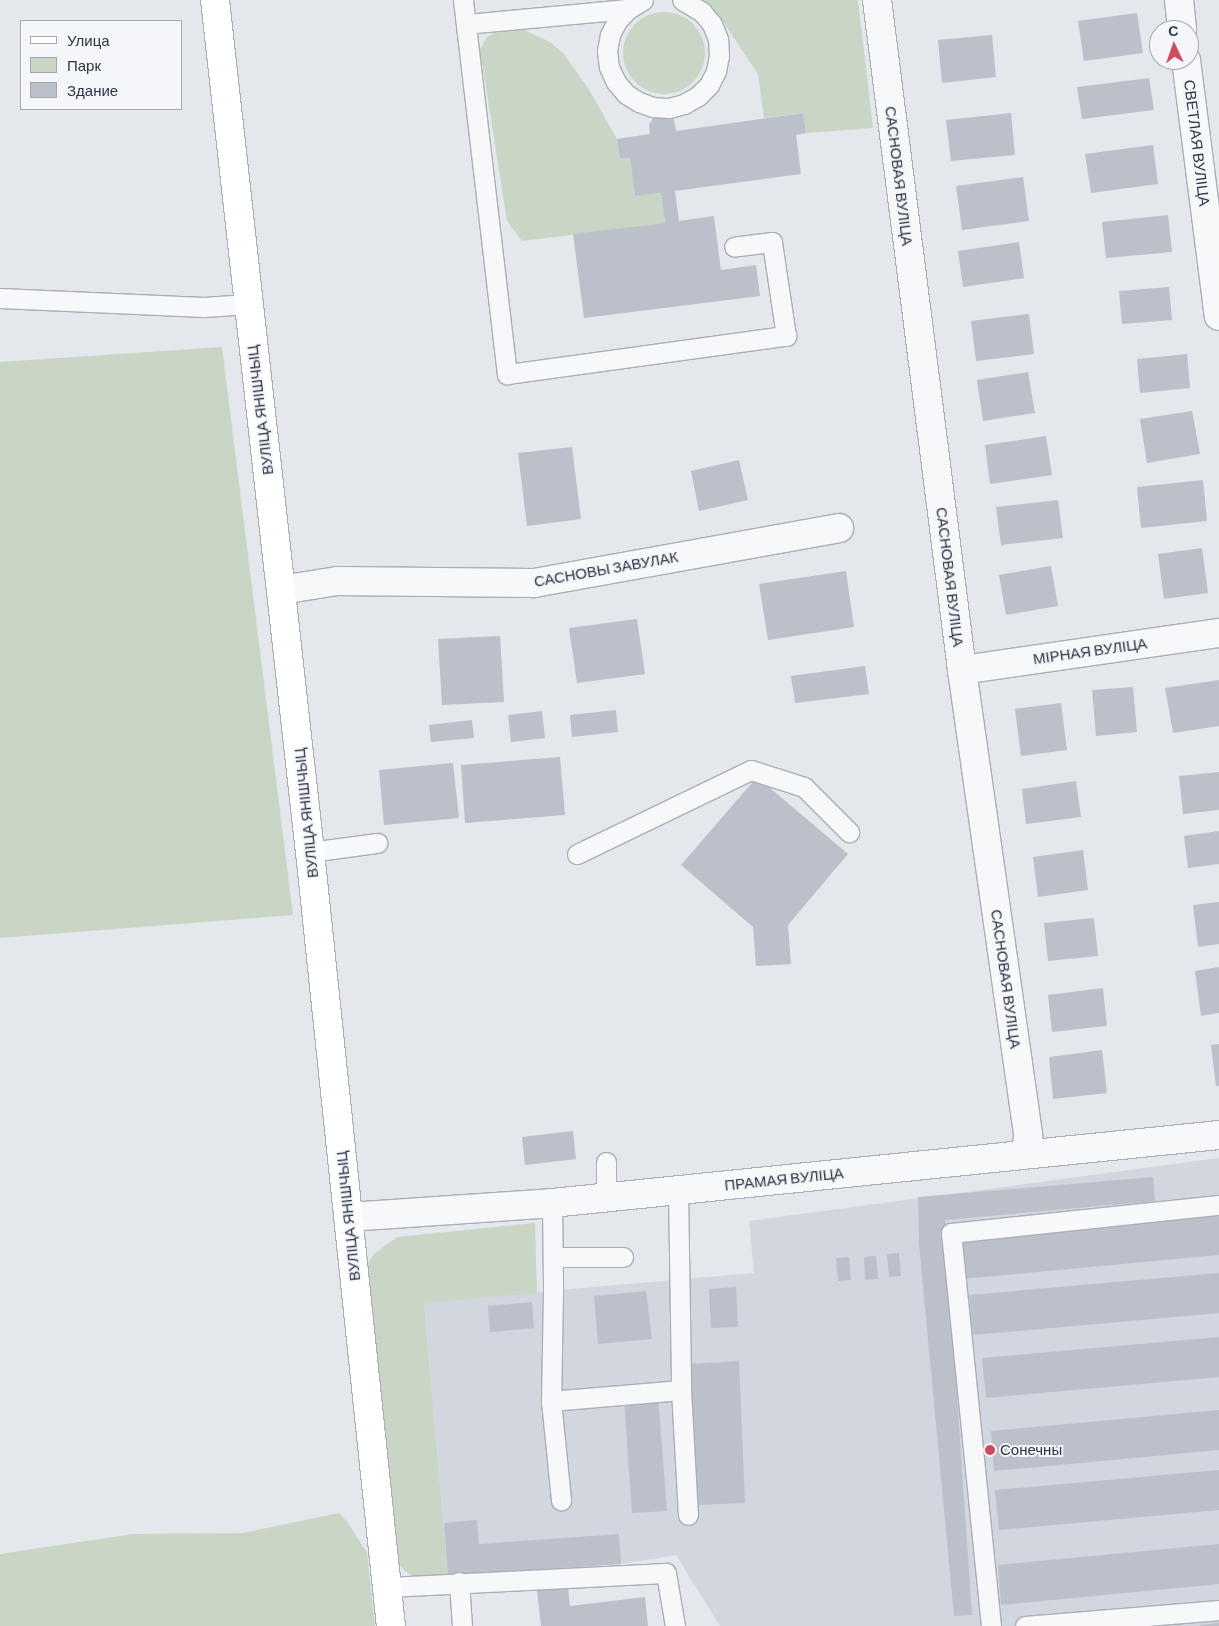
<!DOCTYPE html>
<html>
<head>
<meta charset="utf-8">
<style>
  body { margin:0 }
  #map { position:relative; width:1219px; height:1626px; overflow:hidden; background:#e4e7ec; font-family:Barlow,sans-serif }
  div>[style] { position:absolute }
  .built>* { inset:0; background:#d2d6de }
  .green>* { inset:0; background:#c9d6c5 }
  .round { border-radius:50% }
  .building>* { inset:0; background:#bbc0ca }
  .roads { filter:drop-shadow(1px 0 #a9aeb7) drop-shadow(-1px 0 #a9aeb7) drop-shadow(0 1px #a9aeb7) drop-shadow(0 -1px #a9aeb7) }
  .lane>* { height:19px; margin:-9.5px; padding:0 9.5px; transform-origin:9.5px; border-radius:9.5px; background:#f7f8fa }
  .street>* { height:28px; margin:-14px; padding:0 14px; transform-origin:14px; border-radius:14px; background:#f7f8fa }
  .secondary>* { height:28px; margin:-14px; padding:0 14px; transform-origin:14px; border-radius:14px; background:#fff }
  .dots>* { width:14px; height:14px; translate:-50% -50%; box-sizing:border-box; border:2px solid #f4f6f9; border-radius:50% }
  span { translate:-50% -50%; white-space:nowrap; text-align:center; line-height:1.15; -webkit-text-stroke:4px #f4f6f9; paint-order:stroke }
  .street-label { font-size:15px; color:#2b3445 }
  .poi-label { font-size:15px; color:#2b3445 }
  .left { translate:0 -50%; text-align:left }
  .legend { position:absolute; left:20px; top:20px; width:162px; height:90px; box-sizing:border-box; background:#f4f6f9; border:1px solid #a4a8b1; margin:0; padding:6px 9px; list-style:none; font-size:15px; color:#2b3445 }
  .legend li { display:flex; align-items:center; gap:10px; height:25px }
  .legend b { width:25px; border:1px solid #a4a8b1 }
  .north { position:absolute; left:1149px; top:20px; width:50px; height:50px; box-sizing:border-box; background:#f4f6f9; border:1px solid #a4a8b1; border-radius:50%; rotate:357deg; font-size:14px; font-weight:700; line-height:20px; text-align:center; color:#2b3445 }
  .north::after { content:''; display:block; margin:auto; width:18px; height:22px; background:#d1495b; clip-path:polygon(50% 0,100% 100%,50% 72%,0 100%) }
</style>
</head>
<body>
<div id="map">
  <div class="built">
    <i style="clip-path:polygon(1219px 1158px,1219px 1626px,720px 1626px,676px 1555px,621px 1564px,448px 1576px,424px 1302px,754px 1273px,749px 1221px)"></i>
  </div>
  <div class="green">
    <i style="clip-path:polygon(704px 0,858px 0,873px 128px,806px 133px,803px 113px,764px 118px,758px 74px,722px 20px)"></i>
    <i class="round" style="left:623px;top:12px;width:82px;height:82px"></i>
    <i style="clip-path:polygon(506px 29px,522px 29px,550px 42px,564px 54px,588px 88px,617px 139px,620px 158px,630px 158px,635px 196px,661px 193px,665px 223px,522px 241px,507px 221px,480px 49px,488px 36px)"></i>
    <i style="clip-path:polygon(222px 347px,293px 915px,0 938px,0 362px)"></i>
    <i style="clip-path:polygon(535px 1223px,537px 1293px,424px 1303px,448px 1576px,416px 1578px,405px 1571px,392px 1557px,364px 1270px,374px 1254px,397px 1237px)"></i>
    <i style="clip-path:polygon(339px 1513px,348px 1523px,367px 1553px,375px 1626px,0 1626px,0 1554px,133px 1534px,243px 1533px)"></i>
  </div>
  <div class="building">
    <i style="clip-path:polygon(1137px 13px,1143px 53px,1084px 61px,1078px 21px)"></i>
    <i style="clip-path:polygon(992px 35px,996px 77px,942px 83px,938px 40px)"></i>
    <i style="clip-path:polygon(1149px 78px,1154px 110px,1082px 119px,1077px 87px)"></i>
    <i style="clip-path:polygon(803px 113px,806px 133px,796px 135px,801px 174px,675px 191px,679px 221px,714px 216px,721px 270px,756px 265px,760px 296px,584px 318px,573px 234px,665px 223px,661px 193px,635px 196px,630px 158px,620px 158px,617px 139px,650px 134px,649px 125px,654px 116px,669px 116px,674px 120px,676px 131px)"></i>
    <i style="clip-path:polygon(1011px 113px,1015px 155px,951px 161px,946px 120px)"></i>
    <i style="clip-path:polygon(1153px 145px,1158px 184px,1091px 193px,1085px 154px)"></i>
    <i style="clip-path:polygon(1023px 177px,1029px 221px,962px 230px,956px 186px)"></i>
    <i style="clip-path:polygon(1168px 215px,1172px 252px,1106px 258px,1102px 222px)"></i>
    <i style="clip-path:polygon(1019px 242px,1024px 278px,963px 287px,958px 251px)"></i>
    <i style="clip-path:polygon(1169px 287px,1172px 320px,1122px 324px,1119px 291px)"></i>
    <i style="clip-path:polygon(1029px 314px,1034px 354px,976px 361px,971px 321px)"></i>
    <i style="clip-path:polygon(1187px 354px,1190px 388px,1140px 393px,1137px 359px)"></i>
    <i style="clip-path:polygon(1028px 372px,1035px 413px,983px 421px,977px 380px)"></i>
    <i style="clip-path:polygon(1192px 411px,1200px 454px,1147px 463px,1140px 419px)"></i>
    <i style="clip-path:polygon(1046px 436px,1052px 475px,990px 484px,985px 445px)"></i>
    <i style="clip-path:polygon(572px 447px,581px 519px,527px 526px,518px 453px)"></i>
    <i style="clip-path:polygon(739px 460px,748px 500px,699px 511px,691px 471px)"></i>
    <i style="clip-path:polygon(1203px 480px,1207px 521px,1141px 528px,1137px 487px)"></i>
    <i style="clip-path:polygon(1058px 500px,1063px 538px,1001px 545px,996px 507px)"></i>
    <i style="clip-path:polygon(1202px 548px,1208px 593px,1164px 599px,1158px 554px)"></i>
    <i style="clip-path:polygon(1051px 566px,1058px 606px,1006px 615px,999px 575px)"></i>
    <i style="clip-path:polygon(846px 571px,854px 627px,768px 640px,759px 584px)"></i>
    <i style="clip-path:polygon(637px 619px,645px 674px,577px 683px,569px 628px)"></i>
    <i style="clip-path:polygon(500px 636px,504px 702px,442px 705px,438px 639px)"></i>
    <i style="clip-path:polygon(865px 666px,869px 694px,795px 703px,791px 676px)"></i>
    <i style="clip-path:polygon(1219px 680px,1219px 726px,1173px 733px,1165px 688px)"></i>
    <i style="clip-path:polygon(1133px 687px,1137px 732px,1096px 736px,1092px 690px)"></i>
    <i style="clip-path:polygon(1061px 703px,1067px 750px,1021px 756px,1015px 709px)"></i>
    <i style="clip-path:polygon(616px 710px,618px 732px,572px 737px,570px 715px)"></i>
    <i style="clip-path:polygon(542px 711px,545px 738px,511px 742px,508px 715px)"></i>
    <i style="clip-path:polygon(472px 720px,474px 738px,431px 742px,429px 725px)"></i>
    <i style="clip-path:polygon(560px 757px,565px 815px,465px 823px,461px 765px)"></i>
    <i style="clip-path:polygon(453px 763px,459px 818px,384px 825px,379px 770px)"></i>
    <i style="clip-path:polygon(1219px 772px,1219px 810px,1183px 814px,1179px 776px)"></i>
    <i style="clip-path:polygon(757px 777px,848px 854px,788px 925px,791px 964px,756px 966px,753px 927px,681px 865px)"></i>
    <i style="clip-path:polygon(1076px 781px,1081px 817px,1026px 824px,1022px 789px)"></i>
    <i style="clip-path:polygon(1219px 831px,1219px 864px,1188px 868px,1184px 836px)"></i>
    <i style="clip-path:polygon(1083px 850px,1088px 890px,1038px 897px,1033px 857px)"></i>
    <i style="clip-path:polygon(1219px 902px,1219px 944px,1198px 947px,1193px 905px)"></i>
    <i style="clip-path:polygon(1094px 918px,1098px 956px,1048px 961px,1044px 923px)"></i>
    <i style="clip-path:polygon(1219px 967px,1219px 1013px,1201px 1016px,1195px 971px)"></i>
    <i style="clip-path:polygon(1103px 988px,1107px 1026px,1052px 1032px,1048px 995px)"></i>
    <i style="clip-path:polygon(1219px 1044px,1219px 1086px,1216px 1086px,1211px 1045px)"></i>
    <i style="clip-path:polygon(1102px 1050px,1107px 1093px,1053px 1099px,1049px 1057px)"></i>
    <i style="clip-path:polygon(573px 1131px,576px 1159px,525px 1165px,522px 1137px)"></i>
    <i style="clip-path:polygon(1153px 1177px,1155px 1201px,945px 1220px,972px 1615px,954px 1616px,919px 1244px,918px 1197px)"></i>
    <i style="clip-path:polygon(1219px 1215px,1219px 1255px,962px 1279px,959px 1239px)"></i>
    <i style="clip-path:polygon(899px 1253px,901px 1276px,889px 1277px,887px 1254px)"></i>
    <i style="clip-path:polygon(876px 1256px,878px 1279px,865px 1280px,864px 1257px)"></i>
    <i style="clip-path:polygon(849px 1257px,851px 1280px,838px 1281px,836px 1258px)"></i>
    <i style="clip-path:polygon(1219px 1273px,1219px 1313px,973px 1335px,969px 1295px)"></i>
    <i style="clip-path:polygon(736px 1287px,738px 1327px,711px 1328px,709px 1289px)"></i>
    <i style="clip-path:polygon(646px 1291px,652px 1339px,598px 1344px,594px 1296px)"></i>
    <i style="clip-path:polygon(532px 1302px,534px 1328px,490px 1332px,488px 1306px)"></i>
    <i style="clip-path:polygon(1219px 1337px,1219px 1377px,986px 1398px,982px 1358px)"></i>
    <i style="clip-path:polygon(739px 1361px,745px 1503px,696px 1505px,690px 1364px)"></i>
    <i style="clip-path:polygon(658px 1396px,667px 1511px,632px 1513px,624px 1399px)"></i>
    <i style="clip-path:polygon(1219px 1410px,1219px 1450px,994px 1471px,991px 1431px)"></i>
    <i style="clip-path:polygon(1219px 1470px,1219px 1510px,999px 1530px,995px 1490px)"></i>
    <i style="clip-path:polygon(477px 1520px,479px 1544px,619px 1534px,621px 1564px,448px 1576px,444px 1523px)"></i>
    <i style="clip-path:polygon(1219px 1544px,1219px 1584px,1001px 1605px,998px 1565px)"></i>
    <i style="clip-path:polygon(568px 1587px,570px 1606px,645px 1597px,648px 1626px,541px 1626px,537px 1590px)"></i>
    <i style="clip-path:polygon(1219px 1623px,1219px 1626px,1200px 1626px,1200px 1625px)"></i>
  </div>
  <div class="roads">
    <div class="lane">
      <i style="left:463px;top:0;width:377px;rotate:83.3deg"></i>
      <i style="left:507px;top:374px;width:282px;rotate:-7.8deg"></i>
      <i style="left:786px;top:336px;width:95px;rotate:-98.5deg"></i>
      <i style="left:772px;top:242px;width:38px;rotate:173deg"></i>
      <i style="left:643px;top:0;width:17px;rotate:149deg"></i>
      <i style="left:628px;top:9px;width:16px;rotate:133deg"></i>
      <i style="left:617px;top:21px;width:16px;rotate:117deg"></i>
      <i style="left:610px;top:35px;width:16px;rotate:101deg"></i>
      <i style="left:607px;top:51px;width:16px;rotate:83deg"></i>
      <i style="left:609px;top:67px;width:17px;rotate:65deg"></i>
      <i style="left:616px;top:82px;width:16px;rotate:50deg"></i>
      <i style="left:626px;top:94px;width:15px;rotate:32deg"></i>
      <i style="left:639px;top:102px;width:15px;rotate:20deg"></i>
      <i style="left:653px;top:107px;width:16px;rotate:4deg"></i>
      <i style="left:669px;top:108px;width:16px;rotate:-15deg"></i>
      <i style="left:684px;top:104px;width:16px;rotate:-30deg"></i>
      <i style="left:698px;top:96px;width:16px;rotate:-45deg"></i>
      <i style="left:709px;top:85px;width:16px;rotate:-63deg"></i>
      <i style="left:716px;top:71px;width:15px;rotate:-79deg"></i>
      <i style="left:719px;top:56px;width:17px;rotate:-93deg"></i>
      <i style="left:718px;top:39px;width:16px;rotate:-112deg"></i>
      <i style="left:712px;top:24px;width:16px;rotate:-130deg"></i>
      <i style="left:702px;top:12px;width:23px;rotate:-149deg"></i>
      <i style="left:466px;top:24px;width:163px;rotate:-5.3deg"></i>
      <i style="left:0;top:298px;width:204px;rotate:2.5deg"></i>
      <i style="left:204px;top:307px;width:44px;rotate:-3.9deg"></i>
      <i style="left:310px;top:852px;width:68px;rotate:-7.7deg"></i>
      <i style="left:577px;top:854px;width:193px;rotate:-25.8deg"></i>
      <i style="left:751px;top:770px;width:56px;rotate:17.8deg"></i>
      <i style="left:804px;top:787px;width:64px;rotate:45deg"></i>
      <i style="left:606px;top:1162px;width:35px;rotate:90deg"></i>
      <i style="left:678px;top:1189px;width:201px;rotate:89.1deg"></i>
      <i style="left:681px;top:1390px;width:125px;rotate:86.8deg"></i>
      <i style="left:552px;top:1203px;width:88px;rotate:89.3deg"></i>
      <i style="left:553px;top:1291px;width:110px;rotate:91deg"></i>
      <i style="left:551px;top:1401px;width:100px;rotate:84.2deg"></i>
      <i style="left:553px;top:1257px;width:70px"></i>
      <i style="left:551px;top:1401px;width:130px;rotate:-4.8deg"></i>
      <i style="left:459px;top:1582px;width:44px;rotate:86.1deg"></i>
      <i style="left:388px;top:1587px;width:278px;rotate:-2.9deg"></i>
      <i style="left:666px;top:1573px;width:54px;rotate:80.4deg"></i>
      <i style="left:991px;top:1626px;width:395px;rotate:-95.8deg"></i>
      <i style="left:951px;top:1233px;width:269px;rotate:-6deg"></i>
      <i style="left:1025px;top:1626px;width:195px;rotate:-4.7deg"></i>
    </div>
    <div class="street">
      <i style="left:877px;top:0;width:675px;rotate:82.77deg"></i>
      <i style="left:962px;top:670px;width:471px;rotate:81.9deg"></i>
      <i style="left:1028px;top:1136px;width:18px;rotate:96deg"></i>
      <i style="left:1179px;top:0;width:30px;rotate:84deg"></i>
      <i style="left:1186px;top:60px;width:258px;rotate:82.7deg"></i>
      <i style="left:281px;top:590px;width:57px;rotate:-9.1deg"></i>
      <i style="left:337px;top:581px;width:197px;rotate:0.6deg"></i>
      <i style="left:534px;top:583px;width:310px;rotate:-10.2deg"></i>
      <i style="left:962px;top:670px;width:260px;rotate:-8.2deg"></i>
      <i style="left:348px;top:1217px;width:204px;rotate:-3.9deg"></i>
      <i style="left:552px;top:1203px;width:670px;rotate:-5.82deg"></i>
    </div>
    <div class="secondary">
      <i style="left:215px;top:0;width:857px;rotate:83.64deg"></i>
      <i style="left:310px;top:852px;width:778px;rotate:84.03deg"></i>
    </div>
  </div>
  <div class="dots">
    <i style="left:990px;top:1450px;background:#d1495b"></i>
  </div>
  <div class="street-label">
    <span style="left:1197px;top:143px;rotate:83deg">СВЕТЛАЯ ВУЛІЦА</span>
    <span style="left:899px;top:176px;rotate:83deg">САСНОВАЯ ВУЛІЦА</span>
    <span style="left:260px;top:410px;rotate:-97deg">ВУЛІЦА ЯНІШЧЫЦ</span>
    <span style="left:606px;top:569px;rotate:-10deg">САСНОВЫ ЗАВУЛАК</span>
    <span style="left:950px;top:577px;rotate:83deg">САСНОВАЯ ВУЛІЦА</span>
    <span style="left:1090px;top:651px;rotate:-8deg">МІРНАЯ ВУЛІЦА</span>
    <span style="left:306px;top:813px;rotate:-96deg">ВУЛІЦА ЯНІШЧЫЦ</span>
    <span style="left:1006px;top:979px;rotate:82deg">САСНОВАЯ ВУЛІЦА</span>
    <span style="left:784px;top:1179px;rotate:-6deg">ПРАМАЯ ВУЛІЦА</span>
    <span style="left:348px;top:1216px;rotate:-96deg">ВУЛІЦА ЯНІШЧЫЦ</span>
  </div>
  <div class="poi-label">
    <span class="left" style="left:1000px;top:1450px">Сонечны</span>
  </div>
  <ul class="legend">
  <li><b style="height:6px;background:#fff"></b>Улица</li>
  <li><b style="height:14px;background:#c9d6c5"></b>Парк</li>
  <li><b style="height:14px;background:#bbc0ca"></b>Здание</li>
  </ul>
  <div class="north">С</div>
</div>
</body>
</html>
